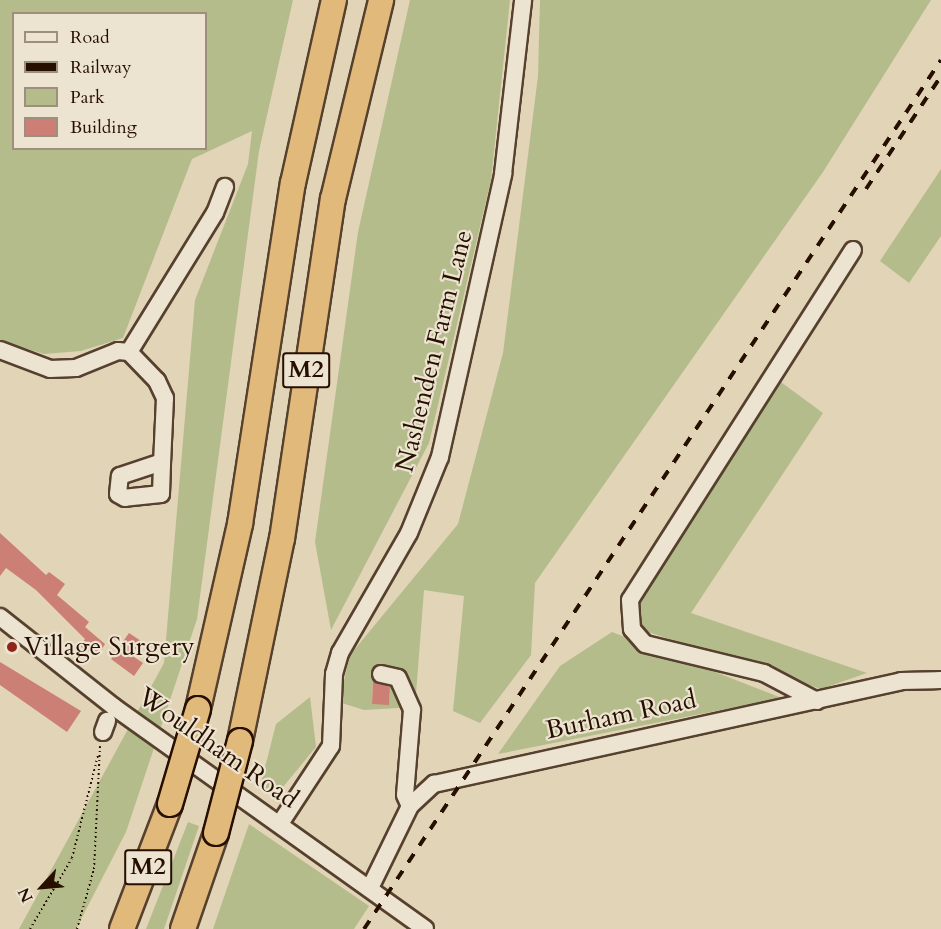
<!DOCTYPE html>
<html>
<head>
<meta charset="utf-8">
<style>
  body { margin:0 }
  #map { position:relative; width:941px; height:929px; overflow:hidden; background:#e2d4b6; font-family:Cardo,serif }
  div>[style] { position:absolute }
  .green>* { inset:0; background:#b5bc8c }
  .building>* { inset:0; background:#cc7f75 }
  .path>* { height:2px; margin-top:-1px; transform-origin:0; background:repeating-linear-gradient(90deg,#270f00 0 1.5px,transparent 0 4.5px) }
  .roads { filter:drop-shadow(2px 0 #56402e) drop-shadow(-2px 0 #56402e) drop-shadow(0 2px #56402e) drop-shadow(0 -2px #56402e) }
  .minor>* { height:16px; margin:-8px; padding:0 8px; transform-origin:8px; border-radius:8px; background:#ece3d0 }
  .highway>* { height:24px; margin:-12px; padding:0 12px; transform-origin:12px; border-radius:12px; background:#e1ba7b }
  .rail>* { height:4px; margin-top:-2px; transform-origin:0; background:repeating-linear-gradient(90deg,#270f00 0 10px,transparent 0 20px) }
  .bridges { filter:drop-shadow(2px 0 #270f00) drop-shadow(-2px 0 #270f00) drop-shadow(0 2px #270f00) drop-shadow(0 -2px #270f00) }
  .highway-bridge>* { height:24px; margin:-12px; padding:0 12px; transform-origin:12px; border-radius:12px; background:#e1ba7b }
  .dots>* { width:16px; height:16px; translate:-50% -50%; box-sizing:border-box; border:3px solid #ece3d0; border-radius:50% }
  span { translate:-50% -50%; white-space:nowrap; text-align:center; line-height:1.15; -webkit-text-stroke:4.5px #ece3d0; paint-order:stroke }
  .shield-label span { padding:2px 4px; background:#ece3d0; border:2px solid; border-radius:4px; -webkit-text-stroke-width:0 }
  .shield-label { font-size:24px; color:#270f00; font-weight:700 }
  .street-label { font-size:26px; color:#270f00 }
  .poi-label { font-size:26px; color:#270f00 }
  .left { translate:0 -50%; text-align:left }
  .legend { position:absolute; left:12px; top:12px; width:195px; height:138px; box-sizing:border-box; background:#ece3d0; border:2px solid #9d8e7d; margin:0; padding:8px 10px; list-style:none; font-size:18px; color:#270f00 }
  .legend li { display:flex; align-items:center; gap:12px; height:30px }
  .legend b { width:30px; border:2px solid #9d8e7d }
  .north { position:absolute; left:12px; top:857px; width:60px; height:60px; -webkit-text-stroke:4px #ece3d0; paint-order:stroke; rotate:244deg; font-size:16px; font-weight:700; line-height:24px; text-align:center; color:#270f00 }
  .north::after { content:''; display:block; margin:auto; width:21px; height:27px; background:#270f00; clip-path:polygon(50% 0,100% 100%,50% 72%,0 100%) }
</style>
</head>
<body>
<div id="map">
  <div class="green">
    <i style="clip-path:polygon(evenodd,0 0,293px 0,259px 151px,197px 619px,126px 832px,76px 929px,19px 929px,164px 663px,195px 300px,248px 164px,252px 131px,192px 159px,123px 338px,81px 351px,44px 354px,0 341px,0 0,14px 14px,206px 14px,206px 148px,14px 148px,14px 14px)"></i>
    <i style="clip-path:polygon(410px 0,510px 0,491px 180px,429px 443px,331px 630px,315px 542px,358px 232px)"></i>
    <i style="clip-path:polygon(evenodd,540px 0,931px 0,823px 172px,535px 583px,531px 655px,480px 723px,453px 711px,464px 596px,424px 590px,415px 707px,364px 710px,339px 702px,350px 655px,458px 524px,503px 353px,538px 76px,540px 0,373px 680px,390px 681px,389px 704px,372px 703px,373px 680px)"></i>
    <i style="clip-path:polygon(941px 169px,941px 236px,909px 283px,880px 261px)"></i>
    <i style="clip-path:polygon(778px 380px,823px 413px,691px 613px,867px 673px,821px 689px,642px 630px,639px 606px)"></i>
    <i style="clip-path:polygon(612px 632px,782px 698px,498px 754px,560px 666px)"></i>
    <i style="clip-path:polygon(310px 697px,316px 747px,274px 798px,261px 783px,276px 724px)"></i>
    <i style="clip-path:polygon(188px 822px,199px 826px,164px 929px,146px 929px)"></i>
    <i style="clip-path:polygon(249px 824px,369px 906px,354px 929px,213px 929px)"></i>
  </div>
  <div class="building">
    <i style="clip-path:polygon(0 533px,46px 575px,49px 572px,65px 584px,57px 595px,89px 622px,85px 627px,105px 644px,97px 657px,80px 646px,85px 639px,36px 590px,6px 568px,0 576px)"></i>
    <i style="clip-path:polygon(129px 633px,141px 641px,131px 655px,143px 663px,134px 676px,111px 659px)"></i>
    <i style="clip-path:polygon(0 662px,81px 711px,67px 732px,0 685px)"></i>
    <i style="clip-path:polygon(373px 681px,390px 687px,389px 705px,372px 704px)"></i>
  </div>
  <div class="path">
    <i style="left:30px;top:929px;width:82px;rotate:-59.4deg"></i>
    <i style="left:72px;top:858px;width:106px;rotate:-75.8deg"></i>
    <i style="left:77px;top:929px;width:62px;rotate:-74.2deg"></i>
    <i style="left:94px;top:869px;width:123px;rotate:-87.2deg"></i>
  </div>
  <div class="roads">
    <div class="minor">
      <i style="left:0;top:350px;width:53px;rotate:20.8deg"></i>
      <i style="left:50px;top:369px;width:26px;rotate:-2deg"></i>
      <i style="left:76px;top:368px;width:45px;rotate:-22deg"></i>
      <i style="left:118px;top:351px;width:11px;rotate:5deg"></i>
      <i style="left:129px;top:352px;width:40px;rotate:46deg"></i>
      <i style="left:157px;top:381px;width:19px;rotate:65deg"></i>
      <i style="left:165px;top:398px;width:67px;rotate:92.6deg"></i>
      <i style="left:162px;top:465px;width:29px;rotate:92deg"></i>
      <i style="left:161px;top:494px;width:36px;rotate:174deg"></i>
      <i style="left:125px;top:498px;width:8px;rotate:-150deg"></i>
      <i style="left:118px;top:494px;width:18px;rotate:-84deg"></i>
      <i style="left:120px;top:476px;width:44px;rotate:-18.4deg"></i>
      <i style="left:129px;top:352px;width:163px;rotate:-58.3deg"></i>
      <i style="left:215px;top:213px;width:28px;rotate:-69deg"></i>
      <i style="left:0;top:617px;width:145px;rotate:38.3deg"></i>
      <i style="left:114px;top:707px;width:382px;rotate:35.5deg"></i>
      <i style="left:381px;top:674px;width:17px;rotate:13deg"></i>
      <i style="left:398px;top:678px;width:35px;rotate:66deg"></i>
      <i style="left:412px;top:710px;width:85px;rotate:94.7deg"></i>
      <i style="left:405px;top:795px;width:12px;rotate:66deg"></i>
      <i style="left:817px;top:701px;width:60px;rotate:-152.2deg"></i>
      <i style="left:764px;top:673px;width:122px;rotate:-166.3deg"></i>
      <i style="left:645px;top:644px;width:20px;rotate:-131deg"></i>
      <i style="left:632px;top:629px;width:29px;rotate:-94deg"></i>
      <i style="left:630px;top:600px;width:415px;rotate:-57.5deg"></i>
      <i style="left:103px;top:732px;width:12px;rotate:-70deg"></i>
      <i style="left:281px;top:822px;width:91px;rotate:-56.7deg"></i>
      <i style="left:331px;top:746px;width:72px;rotate:-87.6deg"></i>
      <i style="left:334px;top:674px;width:22px;rotate:-74deg"></i>
      <i style="left:340px;top:653px;width:138px;rotate:-60.1deg"></i>
      <i style="left:409px;top:533px;width:82px;rotate:-67.8deg"></i>
      <i style="left:440px;top:457px;width:290px;rotate:-77.4deg"></i>
      <i style="left:503px;top:174px;width:175px;rotate:-83.4deg"></i>
      <i style="left:370px;top:888px;width:91px;rotate:-64deg"></i>
      <i style="left:410px;top:806px;width:33px;rotate:-43deg"></i>
      <i style="left:434px;top:784px;width:478px;rotate:-12.4deg"></i>
      <i style="left:901px;top:681px;width:40px;rotate:-1.4deg"></i>
    </div>
    <div class="highway">
      <i style="left:198px;top:709px;width:190px;rotate:-77.2deg"></i>
      <i style="left:240px;top:524px;width:345px;rotate:-81.2deg"></i>
      <i style="left:293px;top:183px;width:188px;rotate:-77.4deg"></i>
      <i style="left:240px;top:741px;width:206px;rotate:-78.3deg"></i>
      <i style="left:282px;top:539px;width:344px;rotate:-81.5deg"></i>
      <i style="left:333px;top:199px;width:205px;rotate:-76.4deg"></i>
      <i style="left:122px;top:929px;width:134px;rotate:-69deg"></i>
      <i style="left:183px;top:929px;width:102px;rotate:-71deg"></i>
    </div>
  </div>
  <div class="rail">
    <i style="left:866px;top:189px;width:136px;rotate:-56.4deg"></i>
    <i style="left:364px;top:929px;width:1043px;rotate:-56.42deg"></i>
  </div>
  <div class="bridges">
    <div class="highway-bridge">
      <i style="left:170px;top:804px;width:99px;rotate:-73.6deg"></i>
      <i style="left:216px;top:833px;width:95px;rotate:-75.4deg"></i>
    </div>
  </div>
  <div class="dots">
    <i style="left:12px;top:647px;background:#8f2418"></i>
  </div>
  <div class="shield-label">
    <span style="left:306px;top:370px">M2</span>
    <span style="left:148px;top:867px">M2</span>
  </div>
  <div class="street-label">
    <span style="left:434px;top:351px;rotate:-76deg">Nashenden Farm Lane</span>
    <span style="left:621px;top:715px;rotate:-12deg">Burham Road</span>
    <span style="left:218px;top:748px;rotate:35deg">Wouldham Road</span>
  </div>
  <div class="poi-label">
    <span class="left" style="left:24px;top:647px">Village Surgery</span>
  </div>
  <ul class="legend">
  <li><b style="height:8px;background:#ece3d0"></b>Road</li>
  <li><b style="height:8px;background:#270f00"></b>Railway</li>
  <li><b style="height:16px;background:#b5bc8c"></b>Park</li>
  <li><b style="height:16px;background:#cc7f75"></b>Building</li>
  </ul>
  <div class="north">N</div>
</div>
</body>
</html>
